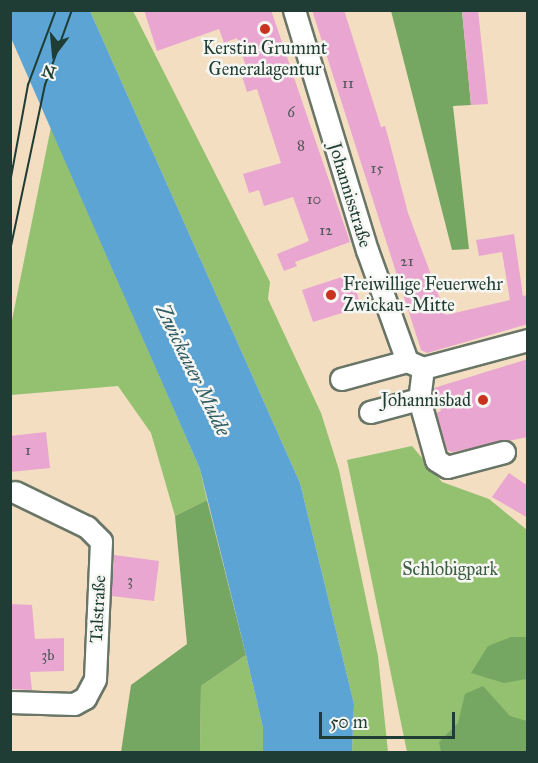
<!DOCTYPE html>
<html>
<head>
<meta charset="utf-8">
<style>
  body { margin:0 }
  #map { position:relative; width:538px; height:763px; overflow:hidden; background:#f3dec2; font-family:"IM FELL Great Primer",serif }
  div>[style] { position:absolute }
  .green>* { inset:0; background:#93c170 }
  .forest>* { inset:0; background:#76a762 }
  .water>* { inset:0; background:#5ca4d3 }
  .building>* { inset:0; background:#e8a6d0 }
  .roads { filter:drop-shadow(2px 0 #697566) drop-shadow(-2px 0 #697566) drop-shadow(0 2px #697566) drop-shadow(0 -2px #697566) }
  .minor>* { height:21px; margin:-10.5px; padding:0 10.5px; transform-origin:10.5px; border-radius:10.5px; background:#fff }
  .tram>* { height:1.5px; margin:-0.75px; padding:0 0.75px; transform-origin:0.75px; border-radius:0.75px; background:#1f3d34 }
  .dots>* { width:16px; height:16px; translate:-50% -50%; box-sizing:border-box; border:3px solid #f6f6f2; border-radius:50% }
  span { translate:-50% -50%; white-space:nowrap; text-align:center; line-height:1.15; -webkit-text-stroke:5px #f6f6f2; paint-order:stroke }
  .number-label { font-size:15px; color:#51575b }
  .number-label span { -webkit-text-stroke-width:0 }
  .poi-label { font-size:18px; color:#1f3d34 }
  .left { translate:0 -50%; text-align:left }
  .right { translate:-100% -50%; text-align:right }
  .street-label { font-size:18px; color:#1f3d34 }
  .park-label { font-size:18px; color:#3c5e43 }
  .water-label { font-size:20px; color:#315c64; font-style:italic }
  .frame { position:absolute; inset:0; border:12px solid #1f3d34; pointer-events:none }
  .north { position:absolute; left:24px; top:24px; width:60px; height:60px; -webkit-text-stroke:4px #f6f6f2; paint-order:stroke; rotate:196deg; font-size:16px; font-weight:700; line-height:24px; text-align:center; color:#1f3d34 }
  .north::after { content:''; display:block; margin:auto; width:21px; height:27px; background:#1f3d34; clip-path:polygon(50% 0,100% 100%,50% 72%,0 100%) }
  .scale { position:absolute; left:319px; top:712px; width:136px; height:27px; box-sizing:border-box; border:3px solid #1f3d34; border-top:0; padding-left:8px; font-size:18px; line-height:21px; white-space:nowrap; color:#1f3d34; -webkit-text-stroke:4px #f6f6f2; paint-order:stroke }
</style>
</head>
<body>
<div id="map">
  <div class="green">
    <i style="clip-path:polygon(90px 11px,133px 11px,270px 282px,268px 299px,321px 413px,339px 470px,378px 656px,388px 752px,352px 752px,354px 704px,300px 483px)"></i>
    <i style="clip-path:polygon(51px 127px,200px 469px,207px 500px,175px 516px,151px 433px,118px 386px,11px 395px,11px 325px)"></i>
    <i style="clip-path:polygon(412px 446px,442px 482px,489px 499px,527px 530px,527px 752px,407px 752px,347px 460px)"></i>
    <i style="clip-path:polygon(246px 655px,263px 728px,263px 752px,200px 752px,201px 686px)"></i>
  </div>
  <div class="forest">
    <i style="clip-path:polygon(391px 11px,462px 11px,471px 105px,453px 106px,469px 249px,452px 250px)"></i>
    <i style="clip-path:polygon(207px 500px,246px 655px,201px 686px,200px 752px,121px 752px,131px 685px,187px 644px,175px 516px)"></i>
    <i style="clip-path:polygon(511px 637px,527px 637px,527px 679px,504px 683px,471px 673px,488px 646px)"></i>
    <i style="clip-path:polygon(483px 686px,510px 716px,527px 721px,527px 752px,441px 752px,439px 742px,458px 723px,465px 694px)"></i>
  </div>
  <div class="water">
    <i style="clip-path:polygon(10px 11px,90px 11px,300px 483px,354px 704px,352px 752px,263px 752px,263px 728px,246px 655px,200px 469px,11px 38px)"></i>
  </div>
  <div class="building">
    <i style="clip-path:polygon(144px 10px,271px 10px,350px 242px,295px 262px,297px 266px,284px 271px,277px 254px,309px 241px,293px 197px,264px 206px,259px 190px,249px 193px,243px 174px,281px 163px,257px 89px,247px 92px,241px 73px,247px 70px,237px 38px,224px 43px,219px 29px,157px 51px)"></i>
    <i style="clip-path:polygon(312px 10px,344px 10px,381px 127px,385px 126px,389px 140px,408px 213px,446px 315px,510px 300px,502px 252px,479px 256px,476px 240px,514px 234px,523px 296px,528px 295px,528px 324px,427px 353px,421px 350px)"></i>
    <i style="clip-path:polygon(462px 10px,478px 10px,488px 104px,471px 105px)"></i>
    <i style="clip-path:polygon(351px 274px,361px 307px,313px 322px,302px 290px)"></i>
    <i style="clip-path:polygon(528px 359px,528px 437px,452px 452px,447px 450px,436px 413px,441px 411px,434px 388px)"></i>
    <i style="clip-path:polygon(46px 432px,50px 468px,10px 472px,10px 436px)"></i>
    <i style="clip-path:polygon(509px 473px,528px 486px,528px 518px,492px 497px)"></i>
    <i style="clip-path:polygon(114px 555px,159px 561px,154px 601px,111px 596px)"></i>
    <i style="clip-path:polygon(10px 604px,32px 605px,35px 639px,64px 638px,64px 671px,30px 672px,32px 690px,10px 689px)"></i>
  </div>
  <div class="roads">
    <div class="minor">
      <i style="left:294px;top:10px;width:251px;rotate:73.1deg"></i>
      <i style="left:367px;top:250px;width:118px;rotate:70.2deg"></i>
      <i style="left:407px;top:361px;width:17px;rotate:24deg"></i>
      <i style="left:423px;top:368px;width:109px;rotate:-14.9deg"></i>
      <i style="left:423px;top:368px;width:31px;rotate:97deg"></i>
      <i style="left:419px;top:399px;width:63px;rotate:74.4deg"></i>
      <i style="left:436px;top:460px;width:13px;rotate:32deg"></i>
      <i style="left:447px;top:467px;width:59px;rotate:-14.7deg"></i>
      <i style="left:341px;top:379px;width:68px;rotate:-15.3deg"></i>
      <i style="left:370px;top:412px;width:51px;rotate:-14.9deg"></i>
      <i style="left:10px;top:702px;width:64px;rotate:1.8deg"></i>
      <i style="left:74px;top:704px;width:13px;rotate:-29deg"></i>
      <i style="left:85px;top:698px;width:21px;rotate:-62deg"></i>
      <i style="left:95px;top:679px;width:138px;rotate:-87.5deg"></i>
      <i style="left:101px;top:541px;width:20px;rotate:-135deg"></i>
      <i style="left:87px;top:527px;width:80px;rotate:-154.1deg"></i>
    </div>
  </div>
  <div class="tram">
    <i style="left:10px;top:183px;width:100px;rotate:-79.6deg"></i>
    <i style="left:28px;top:85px;width:80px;rotate:-69.5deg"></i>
    <i style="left:10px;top:251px;width:170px;rotate:-78.1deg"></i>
    <i style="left:45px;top:85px;width:80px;rotate:-70.2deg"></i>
  </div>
  <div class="dots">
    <i style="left:265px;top:29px;background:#c8321e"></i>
    <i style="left:331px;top:295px;background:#c8321e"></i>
    <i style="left:483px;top:400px;background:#c8321e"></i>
  </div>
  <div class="number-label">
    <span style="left:348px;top:84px">11</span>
    <span style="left:291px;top:113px">6</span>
    <span style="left:301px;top:146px">8</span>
    <span style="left:377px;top:169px">15</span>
    <span style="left:314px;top:200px">10</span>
    <span style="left:326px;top:231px">12</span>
    <span style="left:407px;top:262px">21</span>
    <span style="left:28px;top:451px">1</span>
    <span style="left:130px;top:581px">3</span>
    <span style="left:48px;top:656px">3b</span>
  </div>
  <div class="poi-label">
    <span style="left:265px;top:59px">Kerstin Grummt<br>Generalagentur</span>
    <span class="left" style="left:343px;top:295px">Freiwillige Feuerwehr<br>Zwickau-Mitte</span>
    <span class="right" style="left:471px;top:400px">Johannisbad</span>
  </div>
  <div class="street-label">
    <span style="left:350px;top:195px;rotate:73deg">Johannisstraße</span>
    <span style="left:98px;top:609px;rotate:-87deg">Talstraße</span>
  </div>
  <div class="park-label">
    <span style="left:450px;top:569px">Schlobigpark</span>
  </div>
  <div class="water-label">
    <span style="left:193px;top:370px;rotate:64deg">Zwickauer Mulde</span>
  </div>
  <div class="frame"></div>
  <div class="north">N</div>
  <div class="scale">50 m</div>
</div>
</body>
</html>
